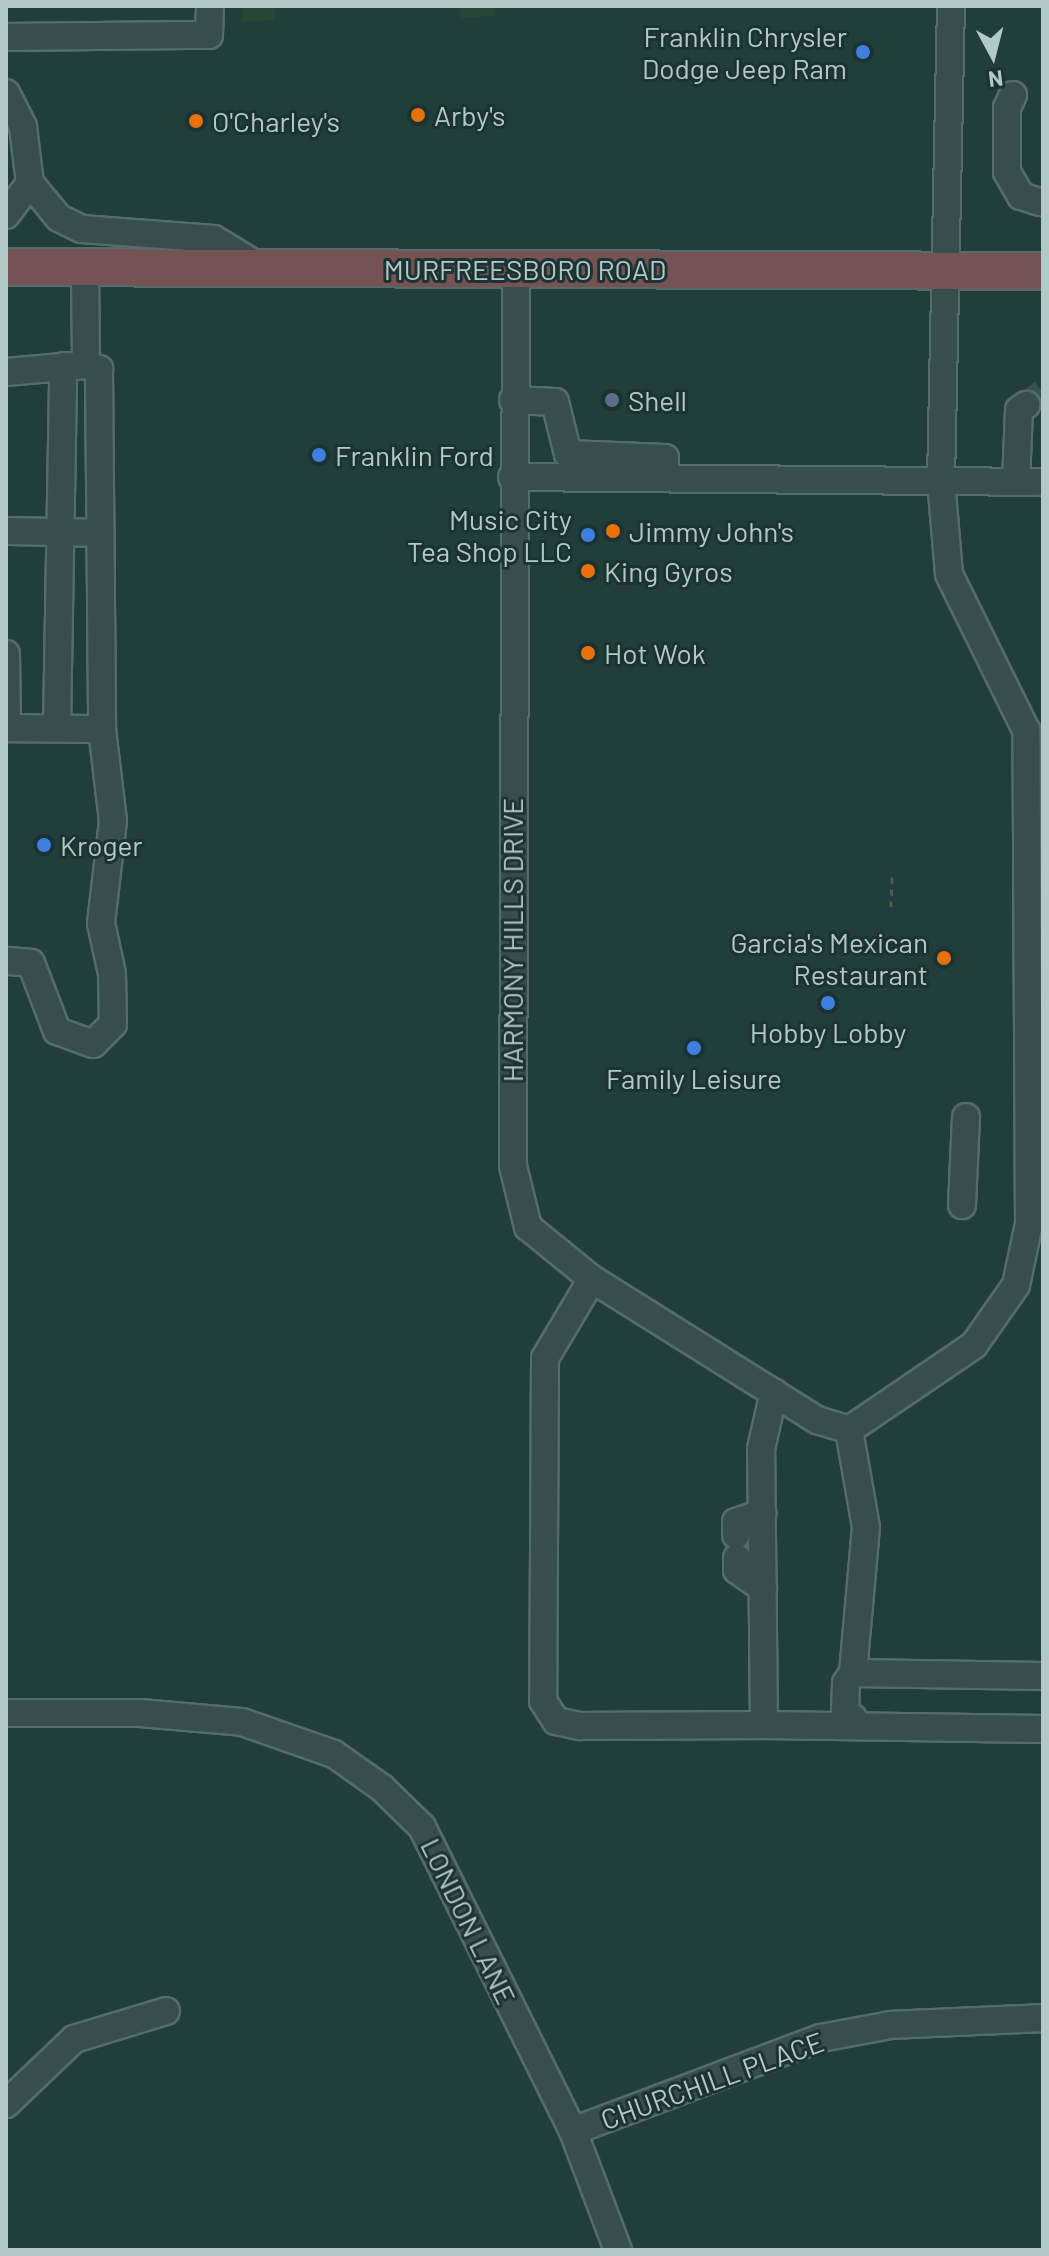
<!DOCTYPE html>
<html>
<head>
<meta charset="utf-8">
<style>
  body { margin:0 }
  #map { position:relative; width:1049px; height:2256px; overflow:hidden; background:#223e3c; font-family:Barlow,sans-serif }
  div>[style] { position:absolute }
  .green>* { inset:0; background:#294534 }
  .minor-tunnel>* { height:26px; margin-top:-13px; transform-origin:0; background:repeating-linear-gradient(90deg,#375351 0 26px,transparent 0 39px) }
  .path>* { height:3px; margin-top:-1.5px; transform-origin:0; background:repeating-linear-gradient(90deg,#466052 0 6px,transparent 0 12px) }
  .roads { filter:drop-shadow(2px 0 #546c6b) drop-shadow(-2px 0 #546c6b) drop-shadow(0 2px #546c6b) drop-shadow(0 -2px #546c6b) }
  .minor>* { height:26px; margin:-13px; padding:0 13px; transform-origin:13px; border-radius:13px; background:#364e4d }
  .highway>* { height:36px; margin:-18px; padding:0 18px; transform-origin:18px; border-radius:18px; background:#755253 }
  .dots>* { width:22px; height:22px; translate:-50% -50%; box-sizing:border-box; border:4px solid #1b3332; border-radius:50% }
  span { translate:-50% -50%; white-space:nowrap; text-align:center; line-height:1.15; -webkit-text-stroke:6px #1b3332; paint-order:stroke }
  .poi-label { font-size:28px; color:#b1c9c9 }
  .right { translate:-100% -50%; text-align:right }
  .left { translate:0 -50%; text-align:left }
  .street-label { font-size:28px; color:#b1c9c9 }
  .frame { position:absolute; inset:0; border:8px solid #b1c9c9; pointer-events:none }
  .north { position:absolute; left:953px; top:16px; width:80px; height:80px; -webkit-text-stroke:6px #1b3332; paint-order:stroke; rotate:173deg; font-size:22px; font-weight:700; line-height:32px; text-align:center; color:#b1c9c9 }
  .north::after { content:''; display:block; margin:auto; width:28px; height:36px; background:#b1c9c9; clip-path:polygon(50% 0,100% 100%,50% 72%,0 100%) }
</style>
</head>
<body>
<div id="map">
  <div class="green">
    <i style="clip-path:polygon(243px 6px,275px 6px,275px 20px,242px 22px)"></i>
    <i style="clip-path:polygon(459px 6px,495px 6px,496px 16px,460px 18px)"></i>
  </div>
  <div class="minor-tunnel">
    <i style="left:1026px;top:405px;width:21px;rotate:-37deg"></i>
  </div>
  <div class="path">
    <i style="left:891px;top:907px;width:32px;rotate:-88deg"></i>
  </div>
  <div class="roads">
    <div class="minor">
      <i style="left:6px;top:37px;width:203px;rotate:-0.6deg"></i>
      <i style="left:209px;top:35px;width:29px;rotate:-88deg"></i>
      <i style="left:6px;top:93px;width:38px;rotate:63deg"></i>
      <i style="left:23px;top:127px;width:56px;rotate:82.9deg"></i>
      <i style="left:30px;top:183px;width:45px;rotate:50.4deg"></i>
      <i style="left:59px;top:218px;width:25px;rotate:26deg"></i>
      <i style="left:82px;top:229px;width:132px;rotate:4.3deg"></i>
      <i style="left:214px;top:239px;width:54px;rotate:31.3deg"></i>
      <i style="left:1013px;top:95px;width:14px;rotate:115deg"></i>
      <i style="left:1007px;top:108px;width:64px;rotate:90deg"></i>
      <i style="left:1007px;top:172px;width:28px;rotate:60deg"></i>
      <i style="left:1021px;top:196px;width:20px;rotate:18deg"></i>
      <i style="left:6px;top:215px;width:40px;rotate:-53deg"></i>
      <i style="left:85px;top:268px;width:97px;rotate:89.4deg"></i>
      <i style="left:516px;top:269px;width:897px;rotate:90.19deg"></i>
      <i style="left:513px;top:1166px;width:63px;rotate:76.2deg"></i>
      <i style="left:528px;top:1227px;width:82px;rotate:39.1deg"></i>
      <i style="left:592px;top:1279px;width:266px;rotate:32.1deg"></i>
      <i style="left:817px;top:1420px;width:34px;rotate:17deg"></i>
      <i style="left:6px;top:372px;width:80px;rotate:-5deg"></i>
      <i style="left:86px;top:365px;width:14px;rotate:17deg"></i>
      <i style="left:99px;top:369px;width:360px;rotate:89.5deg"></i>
      <i style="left:102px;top:729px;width:93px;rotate:83.2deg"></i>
      <i style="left:113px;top:821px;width:103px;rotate:96.7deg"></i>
      <i style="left:101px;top:923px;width:52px;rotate:77.8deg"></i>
      <i style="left:112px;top:974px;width:50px;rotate:88.9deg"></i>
      <i style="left:113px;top:1024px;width:28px;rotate:135deg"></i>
      <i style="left:93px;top:1044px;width:38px;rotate:-160deg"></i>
      <i style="left:57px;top:1031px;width:73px;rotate:-110.9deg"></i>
      <i style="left:31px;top:963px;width:25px;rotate:-175deg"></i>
      <i style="left:513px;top:400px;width:42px;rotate:2.7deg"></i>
      <i style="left:555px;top:402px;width:54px;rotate:76deg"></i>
      <i style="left:568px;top:454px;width:97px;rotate:2.4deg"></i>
      <i style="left:665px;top:458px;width:20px;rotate:90deg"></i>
      <i style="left:512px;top:477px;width:531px;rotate:0.54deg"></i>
      <i style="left:1016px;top:482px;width:72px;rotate:-87.6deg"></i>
      <i style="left:1019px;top:410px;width:9px;rotate:-36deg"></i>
      <i style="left:6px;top:531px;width:94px;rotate:1.2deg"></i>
      <i style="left:6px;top:654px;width:74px;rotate:89.2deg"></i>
      <i style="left:57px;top:727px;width:361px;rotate:-89deg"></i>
      <i style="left:6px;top:728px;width:96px;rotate:0.6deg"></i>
      <i style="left:962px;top:1205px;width:88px;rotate:-87.4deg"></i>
      <i style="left:592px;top:1279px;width:92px;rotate:120.7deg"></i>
      <i style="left:545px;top:1358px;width:343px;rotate:90.3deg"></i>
      <i style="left:543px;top:1701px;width:24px;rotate:57deg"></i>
      <i style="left:556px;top:1721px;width:25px;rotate:12deg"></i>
      <i style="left:580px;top:1726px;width:184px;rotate:-0.3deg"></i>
      <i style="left:764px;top:1725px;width:276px;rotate:-90.6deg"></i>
      <i style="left:761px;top:1449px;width:58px;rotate:-77.2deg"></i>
      <i style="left:849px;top:1430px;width:151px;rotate:-34.2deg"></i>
      <i style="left:974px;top:1345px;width:73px;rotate:-55deg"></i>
      <i style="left:1016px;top:1285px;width:62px;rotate:-78deg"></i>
      <i style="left:1029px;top:1224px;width:494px;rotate:-90.3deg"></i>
      <i style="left:1026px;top:730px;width:174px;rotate:-116.3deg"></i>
      <i style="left:949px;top:574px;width:93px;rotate:-94.9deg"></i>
      <i style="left:941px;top:481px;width:475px;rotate:-88.8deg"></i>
      <i style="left:849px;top:1430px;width:98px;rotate:80.1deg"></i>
      <i style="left:866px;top:1527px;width:147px;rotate:95.1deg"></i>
      <i style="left:853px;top:1673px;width:190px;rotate:0.9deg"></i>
      <i style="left:736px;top:1535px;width:13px;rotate:-90deg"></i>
      <i style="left:736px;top:1522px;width:28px;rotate:-19deg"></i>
      <i style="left:737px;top:1558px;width:12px;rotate:90deg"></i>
      <i style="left:737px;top:1570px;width:32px;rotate:35deg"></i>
      <i style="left:6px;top:1713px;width:134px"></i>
      <i style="left:140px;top:1713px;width:102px;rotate:5deg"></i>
      <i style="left:242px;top:1722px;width:97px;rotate:19.2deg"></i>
      <i style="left:334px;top:1754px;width:59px;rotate:35.3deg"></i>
      <i style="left:382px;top:1788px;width:56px;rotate:44.3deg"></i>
      <i style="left:422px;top:1827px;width:339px;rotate:63.6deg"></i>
      <i style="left:573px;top:2131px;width:127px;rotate:69.3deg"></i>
      <i style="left:853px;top:1718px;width:10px;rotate:-143deg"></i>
      <i style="left:845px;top:1712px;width:29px;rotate:-88deg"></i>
      <i style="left:846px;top:1683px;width:12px;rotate:-55deg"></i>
      <i style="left:764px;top:1725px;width:279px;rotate:0.8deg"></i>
      <i style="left:6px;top:2104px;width:94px;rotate:-43.7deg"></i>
      <i style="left:74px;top:2039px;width:96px;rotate:-16.9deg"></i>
      <i style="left:573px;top:2131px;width:265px;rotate:-20.6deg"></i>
      <i style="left:821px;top:2038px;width:71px;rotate:-10.5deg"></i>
      <i style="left:891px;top:2025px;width:152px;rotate:-2.6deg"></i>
    </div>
    <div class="highway">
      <i style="left:6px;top:267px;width:1037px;rotate:0.22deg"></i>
    </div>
  </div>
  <div class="dots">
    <i style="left:863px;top:52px;background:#3f7fe0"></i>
    <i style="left:418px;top:115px;background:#e8710a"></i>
    <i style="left:196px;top:121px;background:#e8710a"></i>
    <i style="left:612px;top:400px;background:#5c6f8a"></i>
    <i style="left:319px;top:455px;background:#3f7fe0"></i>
    <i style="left:613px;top:531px;background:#e8710a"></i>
    <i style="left:588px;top:535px;background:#3f7fe0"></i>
    <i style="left:588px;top:571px;background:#e8710a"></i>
    <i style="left:588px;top:653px;background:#e8710a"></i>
    <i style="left:44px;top:845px;background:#3f7fe0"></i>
    <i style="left:944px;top:958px;background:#e8710a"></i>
    <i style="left:828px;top:1003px;background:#3f7fe0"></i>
    <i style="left:694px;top:1048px;background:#3f7fe0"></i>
  </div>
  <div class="poi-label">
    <span class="right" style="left:847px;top:52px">Franklin Chrysler<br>Dodge Jeep Ram</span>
    <span class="left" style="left:434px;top:115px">Arby's</span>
    <span class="left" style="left:212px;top:121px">O'Charley's</span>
    <span class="left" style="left:628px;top:400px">Shell</span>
    <span class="left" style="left:335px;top:455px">Franklin Ford</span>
    <span class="right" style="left:572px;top:535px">Music City<br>Tea Shop LLC</span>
    <span class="left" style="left:629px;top:531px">Jimmy John's</span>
    <span class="left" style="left:604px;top:571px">King Gyros</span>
    <span class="left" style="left:604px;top:653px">Hot Wok</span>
    <span class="left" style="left:60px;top:845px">Kroger</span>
    <span class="right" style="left:928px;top:958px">Garcia's Mexican<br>Restaurant</span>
    <span style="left:828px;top:1032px">Hobby Lobby</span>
    <span style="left:694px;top:1078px">Family Leisure</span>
  </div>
  <div class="street-label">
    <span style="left:525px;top:269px">MURFREESBORO ROAD</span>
    <span style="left:512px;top:940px;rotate:-90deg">HARMONY HILLS DRIVE</span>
    <span style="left:469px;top:1921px;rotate:64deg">LONDON LANE</span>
    <span style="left:712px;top:2080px;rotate:-20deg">CHURCHILL PLACE</span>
  </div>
  <div class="frame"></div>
  <div class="north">N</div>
</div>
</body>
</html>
